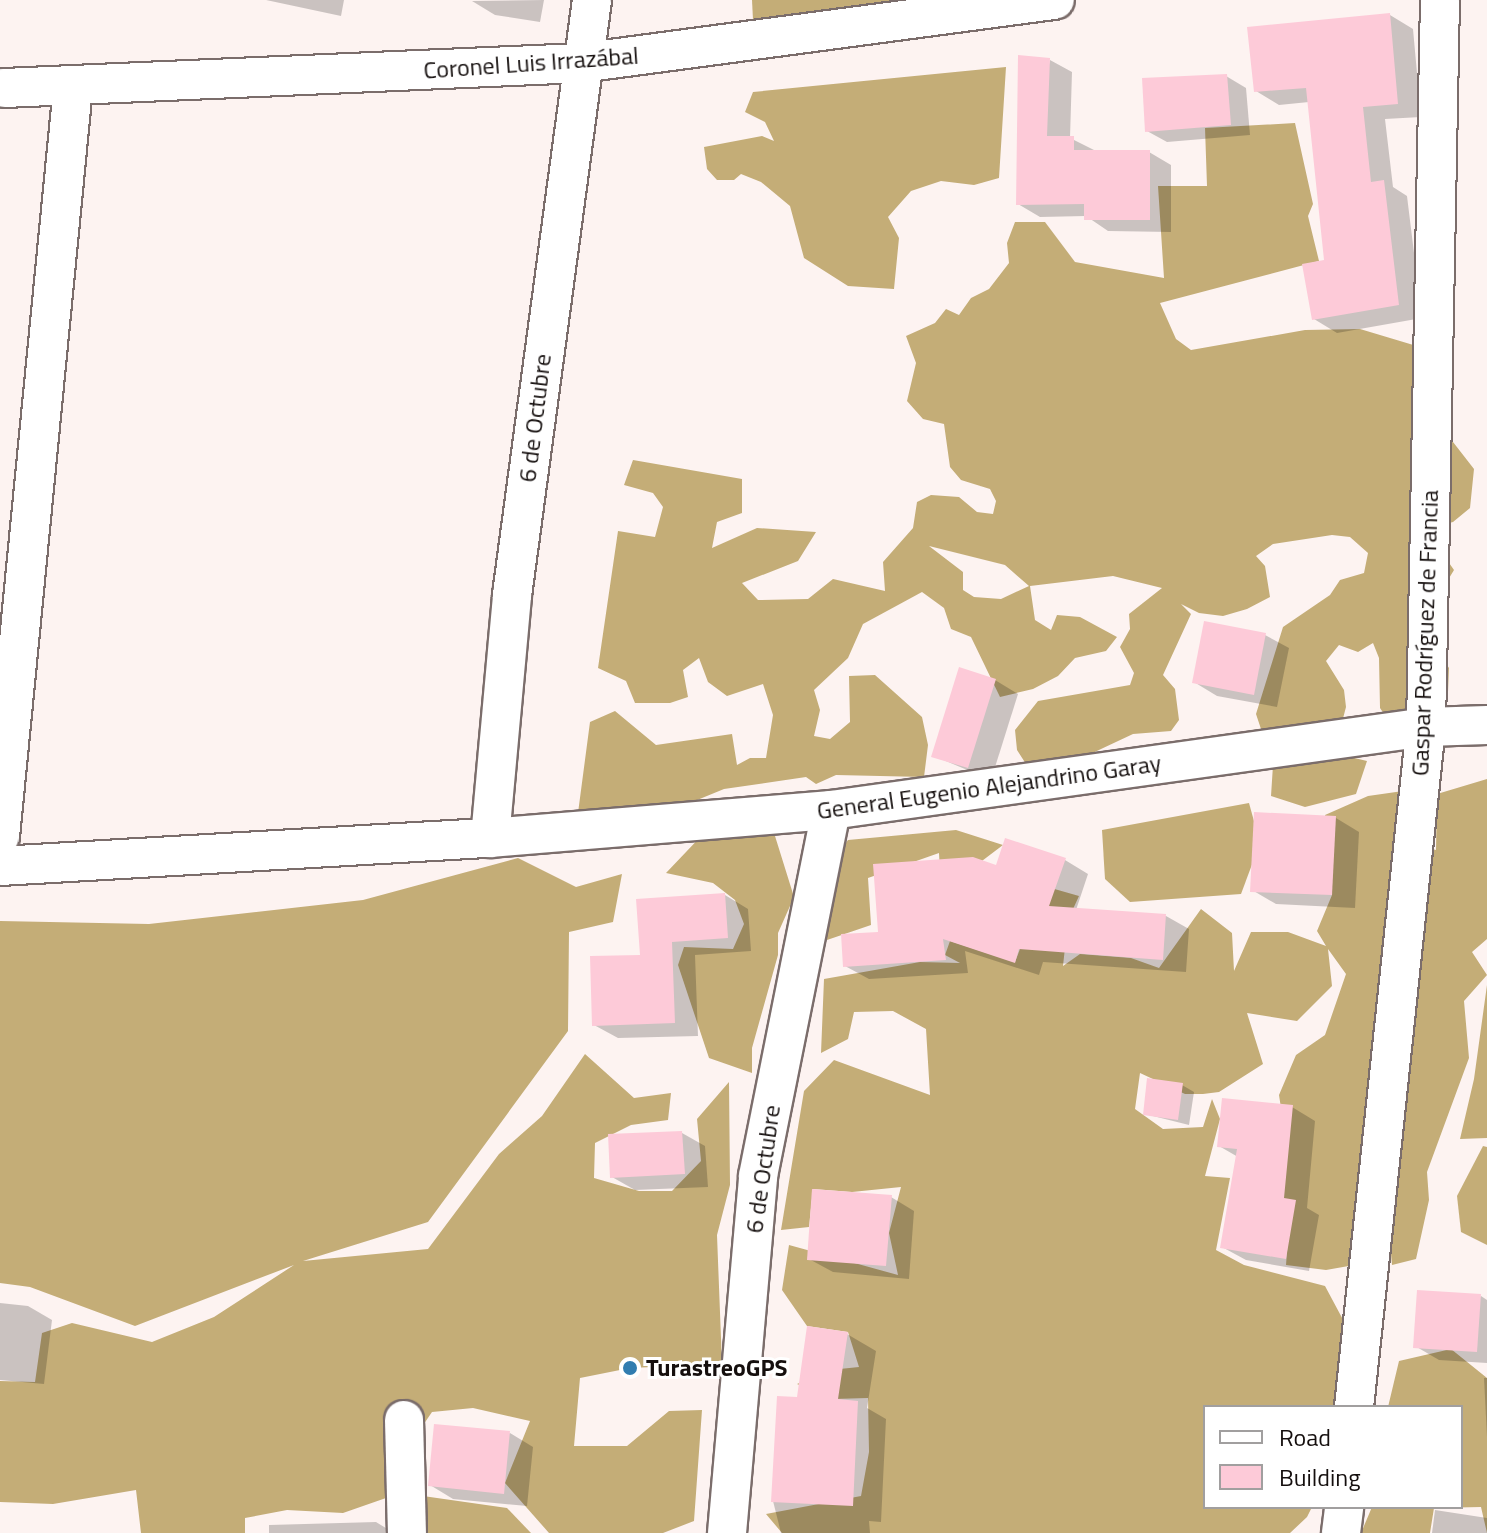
<!DOCTYPE html>
<html>
<head>
<meta charset="utf-8">
<style>
  body { margin:0 }
  #map { position:relative; width:1487px; height:1533px; overflow:hidden; background:#fdf3f1; font-family:"Titillium Web",sans-serif }
  div>[style] { position:absolute }
  .forest>* { inset:0; background:#c4ad77 }
  .shadow>* { inset:0; background:#0003 }
  .building>* { inset:0; background:#fdcad8 }
  .roads { filter:drop-shadow(2px 0 #7b6d6b) drop-shadow(-2px 0 #7b6d6b) drop-shadow(0 2px #7b6d6b) drop-shadow(0 -2px #7b6d6b) }
  .street>* { height:38px; margin:-19px; padding:0 19px; transform-origin:19px; border-radius:19px; background:#fff }
  .dots>* { width:22px; height:22px; translate:-50% -50%; box-sizing:border-box; border:4px solid #fff; border-radius:50% }
  span { translate:-50% -50%; white-space:nowrap; text-align:center; line-height:1.15; -webkit-text-stroke:6px #fff; paint-order:stroke }
  .street-label { font-size:24px; color:#150f0e }
  .poi-label { font-size:24px; color:#150f0e; font-weight:700 }
  .left { translate:0 -50%; text-align:left }
  .legend { position:absolute; left:1203px; top:1405px; width:260px; height:104px; box-sizing:border-box; background:#fff; border:2px solid #a19f9f; margin:0; padding:10px 14px; list-style:none; font-size:24px; color:#150f0e }
  .legend li { display:flex; align-items:center; gap:16px; height:40px }
  .legend b { width:40px; border:2px solid #a19f9f }
</style>
</head>
<body>
<div id="map">
  <div class="forest">
    <i style="clip-path:polygon(752px 0,914px 0,753px 20px)"></i>
    <i style="clip-path:polygon(1006px 67px,999px 178px,974px 185px,941px 181px,911px 191px,888px 217px,899px 238px,894px 289px,848px 286px,804px 258px,790px 206px,761px 182px,741px 174px,734px 180px,717px 180px,707px 169px,704px 147px,762px 136px,774px 141px,765px 122px,745px 112px,753px 92px)"></i>
    <i style="clip-path:polygon(evenodd,1295px 123px,1313px 204px,1308px 216px,1319px 261px,1160px 303px,1176px 339px,1191px 350px,1305px 330px,1360px 329px,1420px 347px,1446px 433px,1474px 469px,1470px 508px,1453px 522px,1434px 527px,1438px 547px,1454px 570px,1434px 603px,1442px 657px,1449px 668px,1448px 692px,1392px 726px,1380px 708px,1379px 658px,1373px 643px,1358px 652px,1339px 645px,1326px 661px,1344px 690px,1346px 707px,1340px 730px,1317px 749px,1367px 761px,1356px 794px,1305px 807px,1271px 796px,1273px 765px,1256px 714px,1283px 627px,1330px 595px,1340px 580px,1364px 573px,1368px 553px,1350px 537px,1332px 535px,1273px 544px,1256px 556px,1265px 566px,1270px 597px,1247px 609px,1223px 616px,1199px 613px,1181px 604px,1191px 614px,1163px 675px,1175px 689px,1179px 720px,1171px 731px,1133px 734px,1084px 757px,1026px 764px,1017px 750px,1015px 730px,1038px 701px,1130px 685px,1134px 673px,1120px 647px,1130px 629px,1129px 614px,1162px 588px,1113px 576px,1030px 586px,1035px 620px,1051px 630px,1057px 615px,1080px 617px,1117px 637px,1106px 651px,1075px 658px,1058px 676px,1033px 689px,1000px 697px,971px 637px,951px 629px,944px 608px,922px 592px,863px 624px,848px 658px,814px 690px,820px 710px,814px 736px,830px 739px,850px 722px,849px 676px,875px 675px,922px 717px,928px 745px,924px 777px,836px 775px,816px 784px,806px 777px,724px 789px,685px 805px,578px 813px,590px 722px,615px 711px,656px 745px,732px 734px,737px 765px,750px 758px,766px 758px,773px 715px,763px 684px,727px 696px,708px 682px,699px 658px,683px 670px,688px 697px,670px 703px,635px 703px,626px 681px,598px 668px,618px 531px,655px 537px,663px 507px,653px 493px,624px 485px,633px 460px,742px 479px,742px 513px,717px 522px,712px 548px,757px 528px,816px 532px,798px 561px,742px 583px,758px 600px,808px 599px,833px 579px,885px 591px,883px 562px,913px 528px,917px 502px,931px 495px,959px 497px,977px 512px,993px 514px,996px 501px,990px 489px,961px 480px,950px 467px,944px 424px,923px 419px,907px 401px,916px 363px,906px 336px,935px 323px,946px 309px,959px 315px,971px 298px,989px 289px,1009px 263px,1007px 243px,1015px 222px,1045px 222px,1075px 262px,1164px 278px,1158px 186px,1207px 186px,1205px 128px,1295px 123px,929px 546px,1005px 565px,1029px 586px,1001px 599px,974px 597px,963px 590px,963px 572px,929px 546px)"></i>
    <i style="clip-path:polygon(1487px 779px,1487px 939px,1472px 952px,1487px 975px,1464px 1001px,1469px 1058px,1427px 1172px,1429px 1200px,1416px 1259px,1392px 1265px,1388px 1220px,1399px 1163px,1379px 1177px,1360px 1264px,1326px 1270px,1286px 1265px,1290px 1212px,1255px 1193px,1288px 1154px,1279px 1095px,1296px 1055px,1325px 1035px,1346px 974px,1328px 949px,1332px 986px,1297px 1021px,1247px 1013px,1263px 1064px,1219px 1092px,1203px 1094px,1185px 1094px,1140px 1073px,1135px 1109px,1163px 1129px,1203px 1127px,1212px 1099px,1220px 1119px,1205px 1176px,1230px 1178px,1216px 1250px,1244px 1265px,1325px 1286px,1348px 1329px,1348px 1407px,1205px 1407px,1205px 1507px,1312px 1507px,1307px 1517px,1290px 1533px,782px 1533px,766px 1514px,861px 1496px,869px 1452px,868px 1398px,833px 1399px,797px 1384px,830px 1370px,859px 1367px,848px 1332px,807px 1326px,782px 1290px,789px 1245px,898px 1275px,889px 1233px,901px 1187px,852px 1192px,813px 1189px,809px 1227px,781px 1230px,804px 1091px,834px 1060px,930px 1095px,926px 1029px,893px 1011px,854px 1012px,848px 1039px,821px 1053px,824px 979px,920px 962px,960px 963px,945px 955px,950px 941px,1015px 962px,1044px 886px,1079px 896px,1068px 920px,1063px 966px,1080px 954px,1131px 958px,1159px 968px,1201px 909px,1232px 933px,1234px 971px,1251px 932px,1288px 932px,1326px 946px,1317px 931px,1332px 895px,1325px 815px,1368px 796px,1410px 790px,1412px 844px,1436px 850px,1437px 794px)"></i>
    <i style="clip-path:polygon(1249px 803px,1260px 843px,1241px 894px,1130px 902px,1105px 879px,1102px 830px)"></i>
    <i style="clip-path:polygon(742px 828px,775px 836px,794px 897px,778px 933px,778px 955px,752px 1048px,752px 1073px,709px 1058px,678px 965px,684px 947px,733px 949px,744px 924px,735px 900px,713px 883px,666px 873px,706px 831px)"></i>
    <i style="clip-path:polygon(956px 830px,1003px 845px,941px 892px,939px 853px,868px 878px,871px 925px,827px 940px,825px 871px,848px 840px)"></i>
    <i style="clip-path:polygon(518px 858px,576px 887px,622px 874px,613px 922px,569px 932px,568px 1031px,428px 1222px,303px 1261px,428px 1249px,499px 1154px,542px 1116px,585px 1054px,634px 1098px,671px 1093px,668px 1120px,631px 1125px,595px 1143px,594px 1178px,639px 1191px,672px 1191px,701px 1161px,697px 1119px,729px 1082px,730px 1185px,717px 1235px,722px 1364px,630px 1368px,580px 1378px,574px 1446px,627px 1446px,669px 1411px,702px 1410px,694px 1521px,663px 1533px,549px 1533px,505px 1483px,530px 1421px,473px 1408px,432px 1412px,398px 1462px,386px 1498px,343px 1513px,287px 1510px,245px 1518px,245px 1533px,141px 1533px,136px 1490px,53px 1504px,0 1502px,0 1381px,35px 1382px,42px 1333px,72px 1323px,152px 1342px,214px 1317px,294px 1265px,135px 1326px,30px 1287px,0 1283px,0 921px,149px 924px,363px 900px)"></i>
    <i style="clip-path:polygon(1487px 985px,1487px 1138px,1460px 1139px,1474px 1079px)"></i>
    <i style="clip-path:polygon(1483px 1146px,1487px 1147px,1487px 1245px,1461px 1232px,1457px 1196px)"></i>
    <i style="clip-path:polygon(1451px 1349px,1487px 1378px,1487px 1533px,1481px 1507px,1434px 1508px,1430px 1533px,1361px 1533px,1372px 1507px,1461px 1507px,1461px 1407px,1388px 1407px,1399px 1361px)"></i>
    <i style="clip-path:polygon(416px 1495px,507px 1508px,531px 1533px,391px 1533px)"></i>
  </div>
  <div class="shadow">
    <i style="clip-path:polygon(266px 0,344px 0,341px 16px)"></i>
    <i style="clip-path:polygon(544px 0,540px 22px,495px 15px,472px 1px)"></i>
    <i style="clip-path:polygon(1390px 15px,1413px 29px,1421px 117px,1385px 119px,1393px 187px,1407px 196px,1422px 318px,1337px 333px,1314px 319px,1326px 262px,1309px 102px,1279px 105px,1256px 91px)"></i>
    <i style="clip-path:polygon(1050px 60px,1072px 72px,1070px 138px,1096px 151px,1149px 152px,1171px 165px,1171px 232px,1108px 231px,1086px 216px,1040px 217px,1018px 204px)"></i>
    <i style="clip-path:polygon(1226px 76px,1246px 88px,1250px 135px,1167px 142px,1147px 131px)"></i>
    <i style="clip-path:polygon(1265px 635px,1289px 648px,1277px 707px,1217px 696px,1194px 682px)"></i>
    <i style="clip-path:polygon(995px 680px,1018px 694px,991px 780px,934px 756px)"></i>
    <i style="clip-path:polygon(1336px 818px,1359px 832px,1355px 908px,1276px 904px,1252px 890px)"></i>
    <i style="clip-path:polygon(1065px 860px,1088px 874px,1076px 910px,1166px 916px,1189px 929px,1186px 972px,1043px 962px,1039px 975px,965px 951px,968px 973px,869px 979px,845px 966px,880px 933px,997px 867px)"></i>
    <i style="clip-path:polygon(725px 895px,748px 909px,751px 951px,695px 955px,698px 1036px,618px 1038px,594px 1025px,642px 957px)"></i>
    <i style="clip-path:polygon(1182px 1085px,1194px 1092px,1189px 1125px,1145px 1114px)"></i>
    <i style="clip-path:polygon(1292px 1107px,1315px 1121px,1307px 1208px,1319px 1215px,1309px 1271px,1246px 1260px,1222px 1247px,1238px 1157px,1219px 1146px)"></i>
    <i style="clip-path:polygon(682px 1133px,705px 1146px,708px 1187px,635px 1190px,612px 1177px)"></i>
    <i style="clip-path:polygon(891px 1197px,914px 1211px,909px 1279px,833px 1272px,809px 1259px)"></i>
    <i style="clip-path:polygon(1481px 1296px,1487px 1300px,1487px 1363px,1439px 1360px,1415px 1346px)"></i>
    <i style="clip-path:polygon(0 1303px,28px 1306px,52px 1320px,44px 1384px,0 1380px)"></i>
    <i style="clip-path:polygon(847px 1334px,876px 1351px,867px 1408px,886px 1419px,881px 1522px,869px 1521px,870px 1533px,781px 1533px,773px 1501px)"></i>
    <i style="clip-path:polygon(1484px 1378px,1487px 1378px,1487px 1437px)"></i>
    <i style="clip-path:polygon(510px 1433px,533px 1447px,527px 1506px,453px 1499px,430px 1485px)"></i>
    <i style="clip-path:polygon(1435px 1510px,1487px 1518px,1487px 1533px,1432px 1533px)"></i>
    <i style="clip-path:polygon(376px 1522px,394px 1533px,269px 1533px,269px 1525px)"></i>
  </div>
  <div class="building">
    <i style="clip-path:polygon(1390px 13px,1398px 104px,1363px 107px,1371px 182px,1384px 180px,1399px 305px,1312px 320px,1302px 264px,1324px 260px,1306px 88px,1254px 92px,1247px 27px)"></i>
    <i style="clip-path:polygon(1018px 55px,1050px 58px,1047px 136px,1074px 136px,1074px 150px,1150px 150px,1150px 220px,1084px 220px,1084px 204px,1016px 205px)"></i>
    <i style="clip-path:polygon(1227px 74px,1231px 125px,1145px 132px,1142px 78px)"></i>
    <i style="clip-path:polygon(1204px 621px,1266px 633px,1254px 695px,1192px 683px)"></i>
    <i style="clip-path:polygon(959px 667px,996px 679px,968px 768px,931px 757px)"></i>
    <i style="clip-path:polygon(1254px 812px,1336px 816px,1332px 895px,1250px 892px)"></i>
    <i style="clip-path:polygon(1005px 838px,1066px 858px,1049px 906px,1166px 914px,1163px 960px,1019px 949px,1015px 963px,943px 939px,946px 960px,843px 967px,841px 934px,878px 932px,873px 864px,973px 857px,996px 865px)"></i>
    <i style="clip-path:polygon(725px 893px,728px 938px,672px 942px,675px 1023px,592px 1026px,590px 956px,640px 955px,636px 899px)"></i>
    <i style="clip-path:polygon(1147px 1078px,1183px 1083px,1178px 1120px,1143px 1115px)"></i>
    <i style="clip-path:polygon(1222px 1098px,1293px 1105px,1284px 1198px,1296px 1200px,1286px 1259px,1220px 1248px,1237px 1149px,1217px 1147px)"></i>
    <i style="clip-path:polygon(682px 1131px,685px 1174px,610px 1178px,608px 1134px)"></i>
    <i style="clip-path:polygon(812px 1189px,892px 1195px,886px 1266px,807px 1260px)"></i>
    <i style="clip-path:polygon(1417px 1290px,1481px 1294px,1477px 1352px,1413px 1348px)"></i>
    <i style="clip-path:polygon(807px 1326px,848px 1332px,838px 1399px,858px 1401px,853px 1506px,771px 1502px,777px 1396px,797px 1397px)"></i>
    <i style="clip-path:polygon(434px 1424px,510px 1431px,504px 1494px,428px 1486px)"></i>
  </div>
  <div class="roads">
    <div class="street">
      <i style="left:4px;top:88px;width:578px;rotate:-2.48deg"></i>
      <i style="left:581px;top:63px;width:478px;rotate:-7.6deg"></i>
      <i style="left:0;top:836px;width:753px;rotate:-84.43deg"></i>
      <i style="left:490px;top:838px;width:244px;rotate:-84.8deg"></i>
      <i style="left:512px;top:595px;width:600px;rotate:-82.34deg"></i>
      <i style="left:0;top:866px;width:491px;rotate:-3.3deg"></i>
      <i style="left:490px;top:838px;width:342px;rotate:-4.7deg"></i>
      <i style="left:831px;top:810px;width:601px;rotate:-7.94deg"></i>
      <i style="left:1426px;top:727px;width:61px;rotate:-1.9deg"></i>
      <i style="left:1354px;top:1407px;width:684px;rotate:-83.96deg"></i>
      <i style="left:1426px;top:727px;width:727px;rotate:-88.9deg"></i>
      <i style="left:404px;top:1420px;width:113px;rotate:88.5deg"></i>
      <i style="left:727px;top:1533px;width:358px;rotate:-85deg"></i>
      <i style="left:758px;top:1176px;width:373px;rotate:-78.7deg"></i>
      <i style="left:1341px;top:1533px;width:26px;rotate:-83deg"></i>
    </div>
  </div>
  <div class="dots">
    <i style="left:630px;top:1368px;background:#317db0"></i>
  </div>
  <div class="street-label">
    <span style="left:531px;top:63px;rotate:-4deg">Coronel Luis Irrazábal</span>
    <span style="left:535px;top:418px;rotate:-83deg">6 de Octubre</span>
    <span style="left:1425px;top:633px;rotate:-88deg">Gaspar Rodríguez de Francia</span>
    <span style="left:989px;top:787px;rotate:-8deg">General Eugenio Alejandrino Garay</span>
    <span style="left:763px;top:1169px;rotate:-82deg">6 de Octubre</span>
  </div>
  <div class="poi-label">
    <span class="left" style="left:646px;top:1368px">TurastreoGPS</span>
  </div>
  <ul class="legend">
  <li><b style="height:10px;background:#fff"></b>Road</li>
  <li><b style="height:22px;background:#fdcad8"></b>Building</li>
  </ul>
</div>
</body>
</html>
